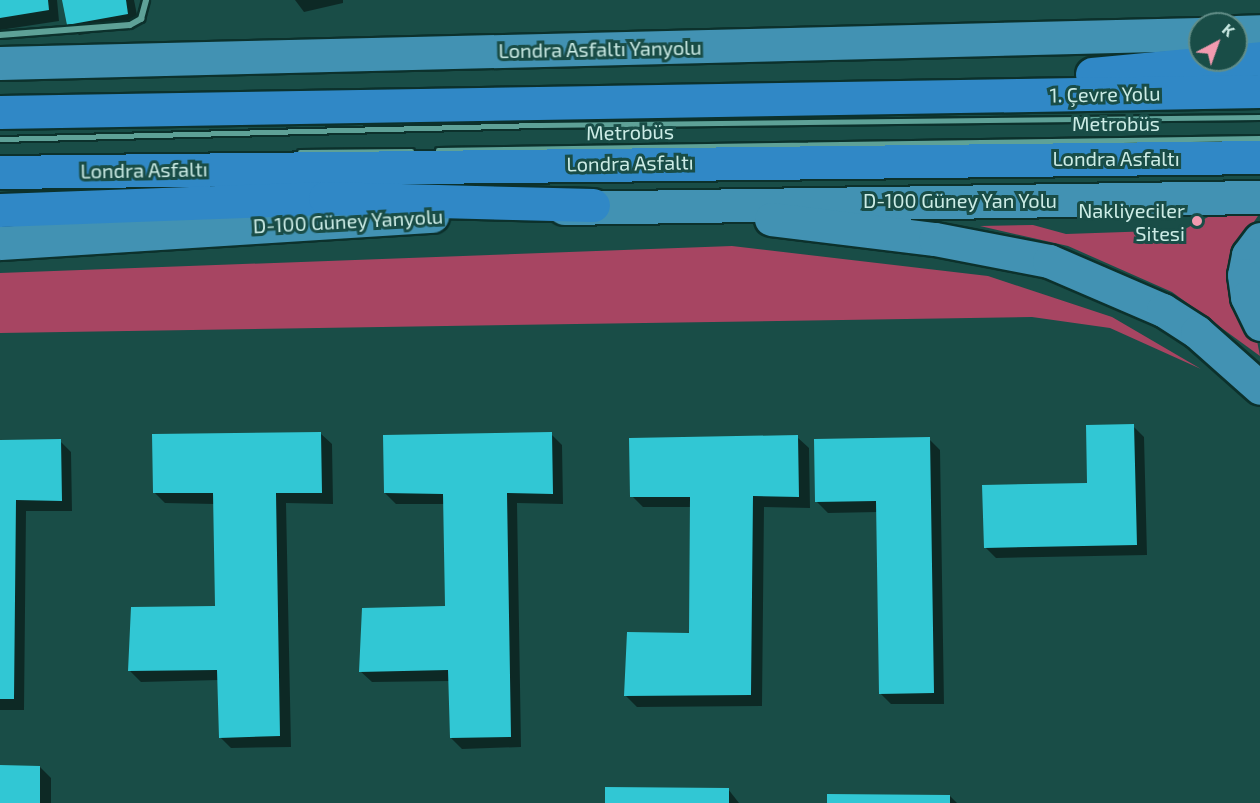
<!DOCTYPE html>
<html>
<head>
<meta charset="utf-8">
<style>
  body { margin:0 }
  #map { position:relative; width:1260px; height:803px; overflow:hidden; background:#194d47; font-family:"Exo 2",sans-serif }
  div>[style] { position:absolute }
  .green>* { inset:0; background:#a74562 }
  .shadow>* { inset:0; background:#0007 }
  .building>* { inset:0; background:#31c7d4 }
  .roads { filter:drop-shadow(2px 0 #0c312c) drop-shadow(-2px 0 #0c312c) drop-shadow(0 2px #0c312c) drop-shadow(0 -2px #0c312c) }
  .lane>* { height:4.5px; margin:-2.25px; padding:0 2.25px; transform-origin:2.25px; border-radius:2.25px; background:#5ea197 }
  .street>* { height:6px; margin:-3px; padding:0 3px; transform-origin:3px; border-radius:3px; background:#5ea197 }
  .primary>* { height:33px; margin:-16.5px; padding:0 16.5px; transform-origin:16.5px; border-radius:16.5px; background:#4292b3 }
  .highway>* { height:33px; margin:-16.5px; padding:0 16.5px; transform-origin:16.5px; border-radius:16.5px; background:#3088c6 }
  .dots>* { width:16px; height:16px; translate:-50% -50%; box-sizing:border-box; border:3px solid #194d47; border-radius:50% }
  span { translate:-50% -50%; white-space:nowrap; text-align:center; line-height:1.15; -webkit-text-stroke:6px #194d47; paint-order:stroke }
  .street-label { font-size:20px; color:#ccece6 }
  .poi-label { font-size:20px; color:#ccece6 }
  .right { translate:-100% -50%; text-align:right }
  .north { position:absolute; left:1188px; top:12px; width:60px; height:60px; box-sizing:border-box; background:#194d47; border:2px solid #618d87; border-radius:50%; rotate:41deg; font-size:16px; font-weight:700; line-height:24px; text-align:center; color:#ccece6 }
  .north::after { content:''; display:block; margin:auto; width:21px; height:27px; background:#f29aaf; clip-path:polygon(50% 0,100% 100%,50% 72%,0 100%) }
</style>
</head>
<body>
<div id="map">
  <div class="green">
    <i style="clip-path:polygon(1260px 213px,1238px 245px,1260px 356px,1172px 292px,1068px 246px,980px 226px,1033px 225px,1066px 234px,1183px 230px,1212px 215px)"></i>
    <i style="clip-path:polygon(732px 246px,988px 276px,1112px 317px,1201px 369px,1110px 328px,1032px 317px,0 333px,0 273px)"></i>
  </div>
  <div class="shadow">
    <i style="clip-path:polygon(0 0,57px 0,59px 21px,0 30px)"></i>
    <i style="clip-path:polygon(64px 0,134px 0,139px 25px,79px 35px,68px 24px)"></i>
    <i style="clip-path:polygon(295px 0,343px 0,343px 3px,304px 12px)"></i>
    <i style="clip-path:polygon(1133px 426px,1144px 437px,1147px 555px,996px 558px,985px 547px,1088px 484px)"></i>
    <i style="clip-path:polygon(320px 433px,332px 444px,333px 504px,286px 503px,291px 747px,231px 748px,220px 737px,219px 680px,141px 682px,130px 671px,216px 607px,214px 504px,165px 503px,154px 492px)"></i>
    <i style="clip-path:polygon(551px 434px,562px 445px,563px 504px,517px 503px,521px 747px,462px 749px,451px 738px,450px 681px,372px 682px,360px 671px,447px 608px,445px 504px,396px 504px,385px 493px)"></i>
    <i style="clip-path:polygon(797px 437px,809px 448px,810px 508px,764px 507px,762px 706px,637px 707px,626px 696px,691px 634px,691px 507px,643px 507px,632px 496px)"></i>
    <i style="clip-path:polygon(929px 439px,940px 450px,944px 704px,891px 704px,880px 693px,878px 512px,828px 513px,817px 502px)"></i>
    <i style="clip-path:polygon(60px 441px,71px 452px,72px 511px,26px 511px,24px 710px,0 710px,0 442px)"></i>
    <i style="clip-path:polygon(0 767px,40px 767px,51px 778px,51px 803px,0 803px)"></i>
    <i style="clip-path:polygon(728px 789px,739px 803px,607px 803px)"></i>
    <i style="clip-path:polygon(950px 796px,957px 803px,828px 803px)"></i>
  </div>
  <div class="building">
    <i style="clip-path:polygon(0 0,48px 0,49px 10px,0 18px)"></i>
    <i style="clip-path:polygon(62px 0,126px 0,128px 14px,67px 25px)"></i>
    <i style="clip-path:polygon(1134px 424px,1137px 545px,984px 548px,982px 485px,1087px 483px,1086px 425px)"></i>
    <i style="clip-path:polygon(321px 432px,322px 493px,276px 493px,280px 736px,219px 738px,217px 670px,128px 671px,131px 607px,215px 606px,213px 493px,153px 493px,152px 434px)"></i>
    <i style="clip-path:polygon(552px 432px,553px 494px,507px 493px,511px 737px,450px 738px,448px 670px,359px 672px,362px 608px,445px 606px,443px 494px,384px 493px,383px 435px)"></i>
    <i style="clip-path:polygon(798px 435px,799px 497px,753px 496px,751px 695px,624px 696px,627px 632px,689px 633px,690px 497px,630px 497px,629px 438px)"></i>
    <i style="clip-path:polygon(930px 437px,934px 693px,879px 694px,876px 501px,815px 502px,814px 439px)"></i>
    <i style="clip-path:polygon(61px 439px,62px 501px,16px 500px,14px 699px,0 699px,0 440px)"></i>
    <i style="clip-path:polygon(0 765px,40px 766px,40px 803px,0 803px)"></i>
    <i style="clip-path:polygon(605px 787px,729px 788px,729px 803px,605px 803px)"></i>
    <i style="clip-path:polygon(827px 794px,950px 795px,950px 803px,827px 803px)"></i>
  </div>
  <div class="roads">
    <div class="lane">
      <i style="left:0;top:139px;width:540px;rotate:-1.49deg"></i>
      <i style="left:540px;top:125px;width:720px;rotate:-0.64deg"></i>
      <i style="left:438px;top:150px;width:822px;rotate:-0.84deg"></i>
      <i style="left:300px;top:152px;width:111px;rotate:-0.5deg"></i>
    </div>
    <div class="street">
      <i style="left:0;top:35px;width:130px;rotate:-4.4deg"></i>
      <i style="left:130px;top:25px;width:13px;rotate:-29deg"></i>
      <i style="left:141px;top:19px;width:20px;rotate:-75deg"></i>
    </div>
    <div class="primary">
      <i style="left:1236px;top:32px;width:24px;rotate:-2deg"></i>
      <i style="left:0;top:63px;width:1200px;rotate:-1.38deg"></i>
      <i style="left:564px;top:208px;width:696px;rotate:-0.91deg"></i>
      <i style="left:771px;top:219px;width:165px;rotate:7deg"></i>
      <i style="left:935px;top:239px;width:116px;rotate:10.9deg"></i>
      <i style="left:1049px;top:261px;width:124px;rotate:23.3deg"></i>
      <i style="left:1163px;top:310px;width:40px;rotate:32.9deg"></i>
      <i style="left:1197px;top:332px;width:84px;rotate:41.6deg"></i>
      <i style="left:1260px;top:239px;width:20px;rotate:127deg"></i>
      <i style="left:1248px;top:255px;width:20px;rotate:101deg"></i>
      <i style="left:1244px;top:275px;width:22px;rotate:82deg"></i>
      <i style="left:1247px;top:297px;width:30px;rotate:64deg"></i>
      <i style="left:0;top:243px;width:433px;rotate:-3.6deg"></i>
    </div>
    <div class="highway">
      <i style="left:1092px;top:74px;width:169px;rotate:-5.4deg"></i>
      <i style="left:0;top:112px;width:1260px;rotate:-0.95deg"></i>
      <i style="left:0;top:172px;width:1260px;rotate:-0.68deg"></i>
      <i style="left:0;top:210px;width:325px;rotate:-2.1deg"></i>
      <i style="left:325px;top:198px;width:268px;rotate:1.5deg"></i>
    </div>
  </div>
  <div class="dots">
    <i style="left:1197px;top:221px;background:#f29aaf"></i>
  </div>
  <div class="street-label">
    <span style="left:600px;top:49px;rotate:-1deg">Londra Asfaltı Yanyolu</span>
    <span style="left:1105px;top:94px;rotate:-1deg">1. Çevre Yolu</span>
    <span style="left:1116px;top:123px">Metrobüs</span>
    <span style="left:630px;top:132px;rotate:-1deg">Metrobüs</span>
    <span style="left:1116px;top:158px">Londra Asfaltı</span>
    <span style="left:630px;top:163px;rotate:-1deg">Londra Asfaltı</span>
    <span style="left:144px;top:170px;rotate:-1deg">Londra Asfaltı</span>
    <span style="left:960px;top:200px">D-100 Güney Yan Yolu</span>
    <span style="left:348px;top:221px;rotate:-3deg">D-100 Güney Yanyolu</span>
  </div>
  <div class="poi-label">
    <span class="right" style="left:1185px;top:222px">Nakliyeciler<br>Sitesi</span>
  </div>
  <div class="north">K</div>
</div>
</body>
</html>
